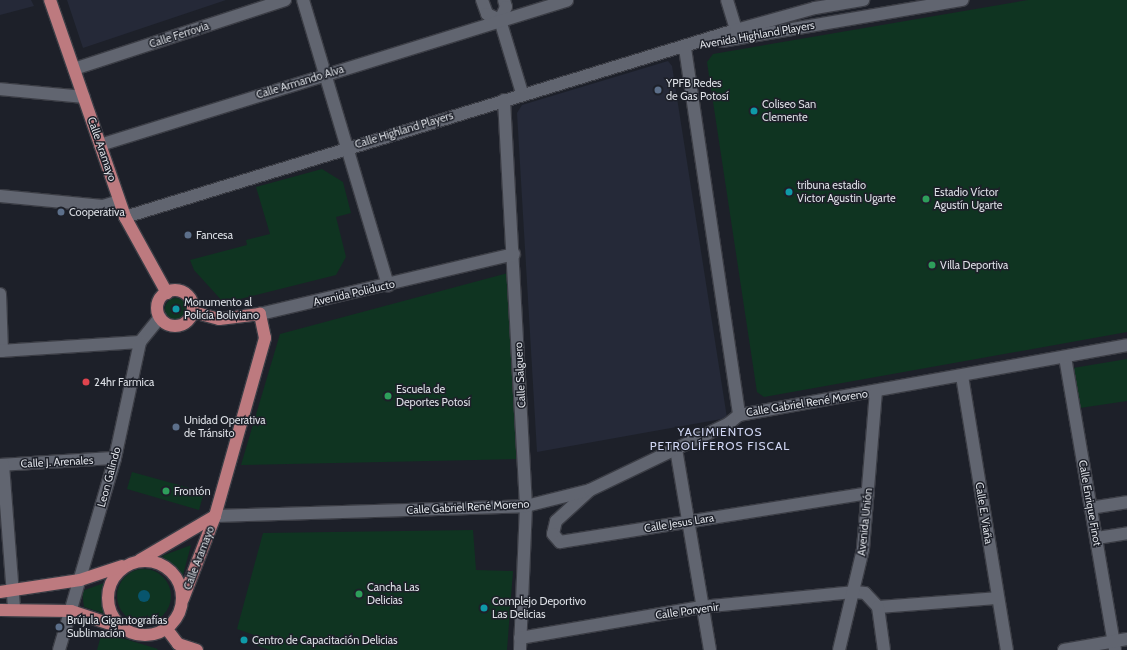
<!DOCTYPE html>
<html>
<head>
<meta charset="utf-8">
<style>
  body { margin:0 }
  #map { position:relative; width:1127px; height:650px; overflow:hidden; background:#1d2029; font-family:Cabin,sans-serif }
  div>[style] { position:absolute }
  .built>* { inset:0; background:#252938 }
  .green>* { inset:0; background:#0f3421 }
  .round { border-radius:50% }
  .water>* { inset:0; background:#08556d }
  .roads { filter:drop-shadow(1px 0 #3b3d45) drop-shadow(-1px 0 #3b3d45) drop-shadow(0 1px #3b3d45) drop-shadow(0 -1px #3b3d45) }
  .minor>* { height:12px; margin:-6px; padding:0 6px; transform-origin:6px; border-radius:6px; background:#616570 }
  .major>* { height:12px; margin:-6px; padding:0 6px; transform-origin:6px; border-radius:6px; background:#bd7a7f }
  .major>.ring { margin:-6px; padding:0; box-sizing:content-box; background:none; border:12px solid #bd7a7f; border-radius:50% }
  .dots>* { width:11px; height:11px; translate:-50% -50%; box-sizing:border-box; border:2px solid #1d2029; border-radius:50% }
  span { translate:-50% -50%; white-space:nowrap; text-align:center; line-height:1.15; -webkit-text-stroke:3px #1d2029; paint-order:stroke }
  .street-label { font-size:11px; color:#dcdfe5 }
  .poi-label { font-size:11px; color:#dcdfe5 }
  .left { translate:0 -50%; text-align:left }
  .neighbourhood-label { font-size:12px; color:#d0d6f3; letter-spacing:1px }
</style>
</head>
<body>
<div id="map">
  <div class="built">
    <i style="clip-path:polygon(0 0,31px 0,34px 6px,0 15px)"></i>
    <i style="clip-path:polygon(67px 0,226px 0,83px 48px)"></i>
    <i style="clip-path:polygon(668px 61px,672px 66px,727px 418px,537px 452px,517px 113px,522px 105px)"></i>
  </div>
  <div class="green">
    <i style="clip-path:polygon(1028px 0,1127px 0,1127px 332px,764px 397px,757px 392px,707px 62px,713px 54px)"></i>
    <i style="clip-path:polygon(322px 169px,343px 182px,351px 213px,336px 217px,346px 257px,336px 275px,224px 303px,194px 270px,190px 260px,247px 245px,246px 240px,270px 234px,256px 187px)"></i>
    <i style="clip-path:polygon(508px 273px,519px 459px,241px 465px,280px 334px)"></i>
    <i class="round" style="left:165px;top:298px;width:22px;height:22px"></i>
    <i style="clip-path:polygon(1127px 359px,1127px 401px,1080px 408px,1073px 368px)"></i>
    <i style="clip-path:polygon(132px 472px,204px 492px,199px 510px,127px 489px)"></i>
    <i style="clip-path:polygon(473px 530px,476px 570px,513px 571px,507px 650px,270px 650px,254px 644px,257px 636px,237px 629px,263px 533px)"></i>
    <i style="clip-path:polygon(191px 545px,183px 575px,162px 556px)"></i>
    <i class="round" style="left:117px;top:569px;width:54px;height:54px"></i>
    <i style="clip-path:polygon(104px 583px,102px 604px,106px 614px,84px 607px,82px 591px)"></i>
    <i style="clip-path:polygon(102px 632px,158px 649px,157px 650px,97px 650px)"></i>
  </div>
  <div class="water">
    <i class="round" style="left:138px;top:590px;width:12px;height:12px"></i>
  </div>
  <div class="roads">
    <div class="minor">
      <i style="left:303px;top:0;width:298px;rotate:73.4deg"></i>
      <i style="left:482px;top:0;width:15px;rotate:70deg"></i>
      <i style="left:487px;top:14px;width:14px;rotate:25deg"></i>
      <i style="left:504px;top:0;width:7px;rotate:74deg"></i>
      <i style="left:506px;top:7px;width:14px;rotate:115deg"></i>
      <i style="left:500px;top:20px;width:76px;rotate:73.2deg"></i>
      <i style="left:727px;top:0;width:31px;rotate:73deg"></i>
      <i style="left:722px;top:41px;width:244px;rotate:-9.7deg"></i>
      <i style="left:685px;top:48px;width:371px;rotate:81.6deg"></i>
      <i style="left:74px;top:69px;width:222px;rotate:-18.1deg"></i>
      <i style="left:0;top:89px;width:84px;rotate:5.4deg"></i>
      <i style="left:504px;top:100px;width:407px;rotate:86.9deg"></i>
      <i style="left:526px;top:506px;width:144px;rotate:92.4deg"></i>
      <i style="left:100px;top:145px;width:489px;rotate:-17.2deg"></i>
      <i style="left:0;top:196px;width:103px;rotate:5.5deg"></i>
      <i style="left:103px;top:206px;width:17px;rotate:-17deg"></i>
      <i style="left:125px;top:217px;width:639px;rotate:-17.02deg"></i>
      <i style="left:736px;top:30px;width:82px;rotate:-15.6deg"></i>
      <i style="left:815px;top:8px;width:49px;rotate:-9.5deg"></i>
      <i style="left:0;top:294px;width:57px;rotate:88deg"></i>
      <i style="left:260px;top:314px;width:261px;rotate:-13.3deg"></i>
      <i style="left:0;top:351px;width:140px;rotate:-3.7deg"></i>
      <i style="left:140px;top:342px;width:32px;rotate:-51deg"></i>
      <i style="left:1065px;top:357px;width:297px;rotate:80.3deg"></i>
      <i style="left:962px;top:376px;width:278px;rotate:80.7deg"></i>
      <i style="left:676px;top:449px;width:204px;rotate:80.4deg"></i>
      <i style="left:0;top:465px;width:115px;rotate:-3.5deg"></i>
      <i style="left:3px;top:465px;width:144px;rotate:85.6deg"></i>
      <i style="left:590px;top:490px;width:46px;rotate:137.6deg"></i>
      <i style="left:556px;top:521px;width:13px;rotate:103deg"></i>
      <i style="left:553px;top:534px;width:11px;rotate:49deg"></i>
      <i style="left:560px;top:542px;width:312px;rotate:-9deg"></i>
      <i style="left:1090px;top:508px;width:37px;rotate:-9deg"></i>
      <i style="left:215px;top:516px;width:311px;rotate:-1.8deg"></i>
      <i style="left:526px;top:506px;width:66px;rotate:-14deg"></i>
      <i style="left:590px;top:490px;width:153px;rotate:-25.6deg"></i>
      <i style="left:728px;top:424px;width:14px;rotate:-39deg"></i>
      <i style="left:739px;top:415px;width:394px;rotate:-10.2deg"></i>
      <i style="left:1097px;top:538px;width:30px;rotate:-9deg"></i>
      <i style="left:878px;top:607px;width:119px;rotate:-4.3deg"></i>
      <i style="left:520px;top:638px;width:184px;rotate:-9.7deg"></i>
      <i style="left:701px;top:607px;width:155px;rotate:-5.6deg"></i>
      <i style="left:855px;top:592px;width:10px;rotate:6deg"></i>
      <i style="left:865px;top:593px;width:19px;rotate:47deg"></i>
      <i style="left:878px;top:607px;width:43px;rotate:82.1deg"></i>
      <i style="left:59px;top:650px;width:200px;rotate:-73.7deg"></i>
      <i style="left:115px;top:458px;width:119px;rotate:-77.8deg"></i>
      <i style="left:839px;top:650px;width:104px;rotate:-76.6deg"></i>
      <i style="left:863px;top:549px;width:158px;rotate:-85.3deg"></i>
      <i style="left:1064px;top:650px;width:64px;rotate:-9.9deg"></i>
    </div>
    <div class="major">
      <i style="left:50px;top:0;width:230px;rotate:70.9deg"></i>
      <i style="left:125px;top:217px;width:87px;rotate:61.1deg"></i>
      <i class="ring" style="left:157px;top:290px;width:24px;height:24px"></i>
      <i style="left:140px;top:560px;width:87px;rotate:-30.4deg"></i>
      <i class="ring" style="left:108px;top:561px;width:62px;height:62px"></i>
      <i style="left:0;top:592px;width:81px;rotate:-8.5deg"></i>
      <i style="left:80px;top:580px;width:44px;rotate:-18.4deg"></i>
      <i style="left:183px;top:599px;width:89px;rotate:-68.9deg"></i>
      <i style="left:215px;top:516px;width:185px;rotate:-74.3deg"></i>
      <i style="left:265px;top:338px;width:25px;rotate:-102deg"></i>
      <i style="left:260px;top:314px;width:41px;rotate:173deg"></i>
      <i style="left:219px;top:319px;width:27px;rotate:-165deg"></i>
      <i style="left:0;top:610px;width:71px;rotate:0.8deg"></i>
      <i style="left:71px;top:611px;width:54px;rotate:18.4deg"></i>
      <i style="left:166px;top:628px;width:20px;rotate:53deg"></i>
      <i style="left:178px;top:644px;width:20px;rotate:18deg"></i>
    </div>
  </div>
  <div class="dots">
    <i style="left:658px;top:90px;background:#5c6f8a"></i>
    <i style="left:754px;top:111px;background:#0f9aa8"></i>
    <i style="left:789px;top:192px;background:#0f9aa8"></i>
    <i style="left:926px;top:199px;background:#2e9e5b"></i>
    <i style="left:61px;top:212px;background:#5c6f8a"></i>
    <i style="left:188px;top:235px;background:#5c6f8a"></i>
    <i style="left:932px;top:265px;background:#2e9e5b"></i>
    <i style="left:176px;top:309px;background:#0f9aa8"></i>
    <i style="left:86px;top:382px;background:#e0444e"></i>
    <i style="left:388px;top:396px;background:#2e9e5b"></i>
    <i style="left:176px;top:427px;background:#5c6f8a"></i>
    <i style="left:166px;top:491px;background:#2e9e5b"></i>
    <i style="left:359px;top:594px;background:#2e9e5b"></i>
    <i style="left:484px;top:608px;background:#0f9aa8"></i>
    <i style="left:59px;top:627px;background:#5c6f8a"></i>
    <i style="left:244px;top:640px;background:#0f9aa8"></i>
  </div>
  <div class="street-label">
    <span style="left:179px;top:35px;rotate:-18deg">Calle Ferrovia</span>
    <span style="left:757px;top:35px;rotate:-10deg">Avenida Highland Players</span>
    <span style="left:300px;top:82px;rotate:-17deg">Calle Armando Alva</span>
    <span style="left:404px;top:130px;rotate:-17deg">Calle Highland Players</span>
    <span style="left:102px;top:149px;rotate:71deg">Calle Aramayo</span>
    <span style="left:354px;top:293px;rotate:-13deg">Avenida Poliducto</span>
    <span style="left:520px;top:375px;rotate:-93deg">Calle Salguero</span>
    <span style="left:807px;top:403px;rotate:-9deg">Calle Gabriel René Moreno</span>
    <span style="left:57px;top:462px;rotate:-3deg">Calle J. Arenales</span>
    <span style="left:109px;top:477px;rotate:-75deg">Leon Galindo</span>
    <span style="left:1090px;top:503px;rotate:80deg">Calle Enrique Finot</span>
    <span style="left:468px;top:507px;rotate:-3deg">Calle Gabriel René Moreno</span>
    <span style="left:984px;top:513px;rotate:81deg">Calle E. Viaña</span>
    <span style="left:865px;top:522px;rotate:-84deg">Avenida Unión</span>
    <span style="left:679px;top:523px;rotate:-9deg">Calle Jesus Lara</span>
    <span style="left:199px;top:558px;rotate:-69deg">Calle Aramayo</span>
    <span style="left:687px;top:611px;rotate:-8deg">Calle Porvenir</span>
  </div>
  <div class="poi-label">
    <span class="left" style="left:666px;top:90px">YPFB Redes<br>de Gas Potosí</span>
    <span class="left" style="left:762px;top:111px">Coliseo San<br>Clemente</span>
    <span class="left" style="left:797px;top:192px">tribuna estadio<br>Victor Agustin Ugarte</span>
    <span class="left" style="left:934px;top:199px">Estadio Víctor<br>Agustín Ugarte</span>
    <span class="left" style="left:69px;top:212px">Cooperativa</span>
    <span class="left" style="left:196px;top:235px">Fancesa</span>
    <span class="left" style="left:940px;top:265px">Villa Deportiva</span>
    <span class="left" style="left:184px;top:309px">Monumento al<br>Policía Boliviano</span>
    <span class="left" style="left:94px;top:382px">24hr Farmica</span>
    <span class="left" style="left:396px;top:396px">Escuela de<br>Deportes Potosí</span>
    <span class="left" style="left:184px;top:427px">Unidad Operativa<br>de Tránsito</span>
    <span class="left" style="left:174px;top:491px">Frontón</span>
    <span class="left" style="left:367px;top:594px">Cancha Las<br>Delicias</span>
    <span class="left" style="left:492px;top:608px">Complejo Deportivo<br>Las Delicias</span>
    <span class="left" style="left:67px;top:627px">Brújula Gigantografías<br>Sublimación</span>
    <span class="left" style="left:252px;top:640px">Centro de Capacitación Delicias</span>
  </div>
  <div class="neighbourhood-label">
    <span style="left:720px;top:439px">YACIMIENTOS<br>PETROLÍFEROS FISCAL</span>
  </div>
</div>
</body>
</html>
